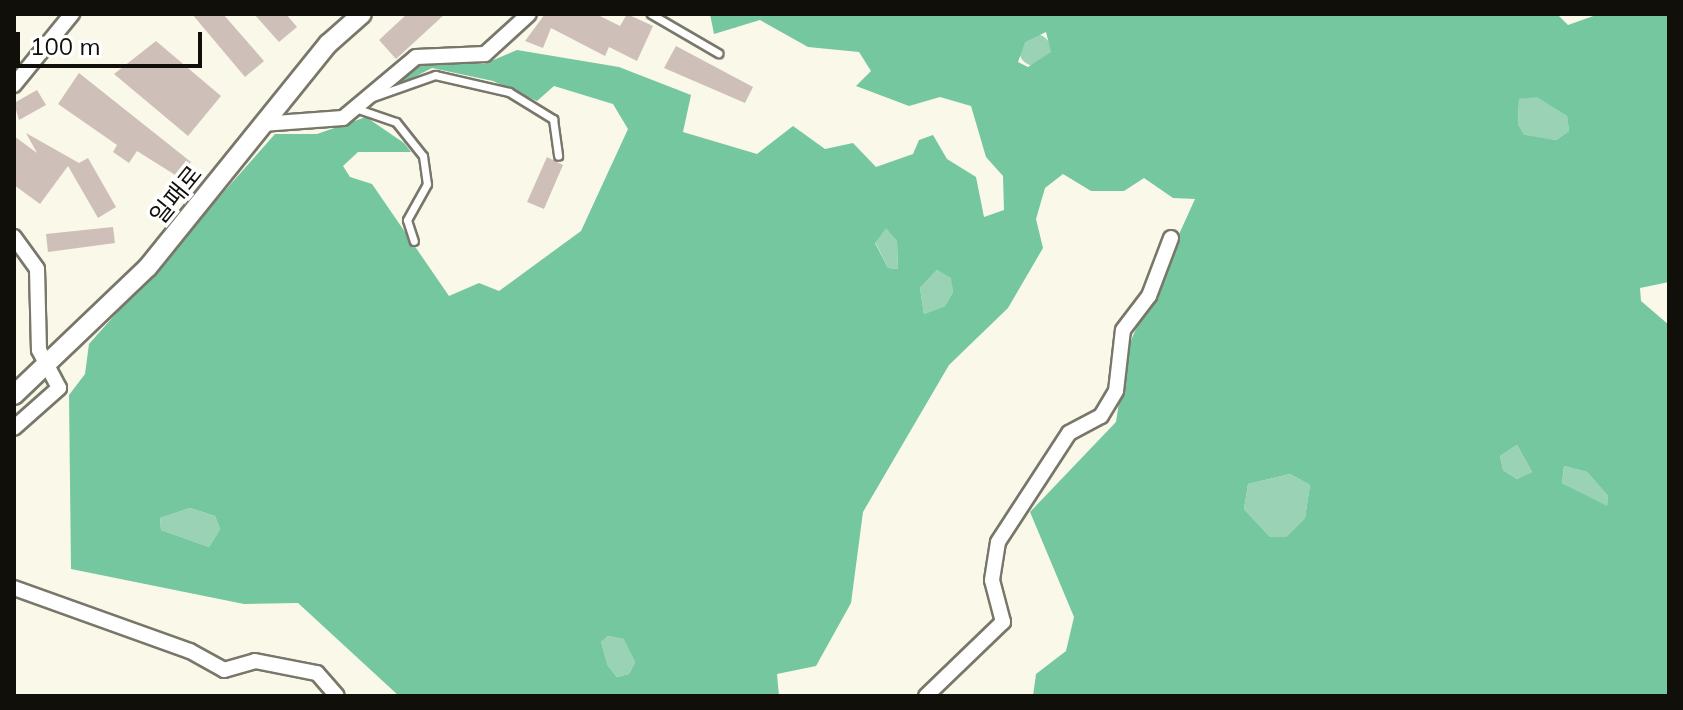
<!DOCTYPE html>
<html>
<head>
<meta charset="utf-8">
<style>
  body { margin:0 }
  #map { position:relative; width:1683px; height:710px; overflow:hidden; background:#faf8e9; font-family:Mulish,"Noto Sans KR",sans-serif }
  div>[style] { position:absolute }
  .green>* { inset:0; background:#9ad2b6 }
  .round { border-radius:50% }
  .forest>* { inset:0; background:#75c7a0 }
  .building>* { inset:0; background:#cfbfb9 }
  .roads { filter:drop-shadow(2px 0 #79776a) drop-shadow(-2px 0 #79776a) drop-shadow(0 2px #79776a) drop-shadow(0 -2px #79776a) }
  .lane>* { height:7px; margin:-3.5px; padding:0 3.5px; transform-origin:3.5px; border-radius:3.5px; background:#fff }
  .street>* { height:14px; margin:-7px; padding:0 7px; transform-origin:7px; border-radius:7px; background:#fff }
  .secondary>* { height:18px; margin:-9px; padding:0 9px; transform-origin:9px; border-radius:9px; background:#fff }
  span { translate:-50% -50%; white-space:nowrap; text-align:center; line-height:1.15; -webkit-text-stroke:7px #fff; paint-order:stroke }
  .street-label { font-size:24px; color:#100f0a }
  .frame { position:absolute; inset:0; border:16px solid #100f0a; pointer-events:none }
  .scale { position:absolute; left:16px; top:32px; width:186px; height:36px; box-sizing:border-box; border:4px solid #100f0a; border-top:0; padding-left:10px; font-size:24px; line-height:28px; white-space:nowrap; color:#100f0a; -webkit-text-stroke:6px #fff; paint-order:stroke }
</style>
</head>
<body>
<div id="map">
  <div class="green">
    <i class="round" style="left:1019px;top:34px;width:32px;height:32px"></i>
    <i style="clip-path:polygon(1537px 96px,1567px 116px,1569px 131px,1556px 140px,1524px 136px,1518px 124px,1519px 99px)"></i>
    <i style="clip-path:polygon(886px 227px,897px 241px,898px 269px,888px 268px,875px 242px)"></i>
    <i style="clip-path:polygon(937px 270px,952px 278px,953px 292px,945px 306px,924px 314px,920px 288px)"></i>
    <i style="clip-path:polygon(1517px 445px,1532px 472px,1517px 479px,1503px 470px,1500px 456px)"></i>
    <i style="clip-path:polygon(1564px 466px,1587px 472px,1608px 496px,1607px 507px,1562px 483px)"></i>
    <i style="clip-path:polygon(1290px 474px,1310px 485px,1305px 518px,1286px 537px,1270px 537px,1244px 509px,1248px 484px)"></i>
    <i style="clip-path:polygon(190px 508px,215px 516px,220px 529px,209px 547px,161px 530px,160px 518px)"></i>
    <i style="clip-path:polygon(608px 636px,625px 639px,635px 662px,629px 674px,617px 677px,608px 666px,601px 642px)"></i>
  </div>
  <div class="forest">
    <i style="clip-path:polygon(evenodd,710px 14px,1557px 14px,1568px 25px,1599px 14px,1669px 14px,1669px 282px,1640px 288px,1641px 301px,1669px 325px,1669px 696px,1033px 696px,1036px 674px,1066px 651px,1074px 617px,1030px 512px,1116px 422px,1127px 349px,1195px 199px,1173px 198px,1144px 178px,1124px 191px,1091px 191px,1063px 174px,1045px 188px,1036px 219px,1043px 248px,1008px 308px,949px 365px,863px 512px,851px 603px,816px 666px,777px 674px,779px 696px,399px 696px,298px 603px,244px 604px,71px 569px,69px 395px,85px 374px,89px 344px,275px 134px,317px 134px,366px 117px,404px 143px,411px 152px,358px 152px,343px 166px,350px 177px,372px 184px,449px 296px,479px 283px,499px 291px,581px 231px,628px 129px,613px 104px,554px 86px,537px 101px,493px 81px,432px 68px,389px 90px,419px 65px,435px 59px,484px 64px,517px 50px,619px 67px,691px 95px,683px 132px,757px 154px,793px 126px,825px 149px,853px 143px,876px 167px,913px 154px,919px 140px,933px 135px,947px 159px,976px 177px,984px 217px,1004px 210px,1003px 176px,986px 157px,971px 106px,940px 97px,909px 106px,856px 86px,871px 71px,859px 52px,808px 47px,760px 20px,714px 34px,710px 14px,1046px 32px,1051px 52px,1028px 67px,1018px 62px,1025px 42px,1046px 32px,710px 14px,1537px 97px,1567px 116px,1569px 131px,1556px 140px,1524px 135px,1518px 124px,1519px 99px,1537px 97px,710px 14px,886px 228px,897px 241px,898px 269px,888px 268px,875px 243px,886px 228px,710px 14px,937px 270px,951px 278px,953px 292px,945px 306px,924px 314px,920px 288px,937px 270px,710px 14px,1517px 445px,1532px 472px,1517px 479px,1503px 470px,1500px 456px,1517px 445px,710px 14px,1564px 466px,1587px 472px,1608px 496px,1607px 506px,1562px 483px,1564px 466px,710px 14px,1290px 474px,1310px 485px,1305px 518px,1286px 537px,1270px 537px,1244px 509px,1248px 484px,1290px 474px,710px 14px,190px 508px,215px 516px,220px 529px,209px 547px,161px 530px,160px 518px,190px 508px,710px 14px,608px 636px,624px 639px,635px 662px,629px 674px,617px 677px,608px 666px,601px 642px,608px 636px)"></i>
  </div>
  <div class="building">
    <i style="clip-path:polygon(192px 14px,223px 14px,264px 61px,245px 77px)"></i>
    <i style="clip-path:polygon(254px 14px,286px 14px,297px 27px,279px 42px)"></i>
    <i style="clip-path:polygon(407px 14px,445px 14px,396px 59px,379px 40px)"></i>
    <i style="clip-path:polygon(545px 14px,596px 14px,620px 26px,627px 14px,653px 26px,637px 61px,609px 47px,605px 56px,551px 28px,543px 48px,525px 41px)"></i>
    <i style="clip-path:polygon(156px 41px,221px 96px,188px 136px,114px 74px)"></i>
    <i style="clip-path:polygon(676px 46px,753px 87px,745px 103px,664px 68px)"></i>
    <i style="clip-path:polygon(79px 73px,191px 162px,180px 178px,137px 151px,129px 163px,113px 152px,117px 145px,58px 104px)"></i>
    <i style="clip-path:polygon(37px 90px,46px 105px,19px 120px,14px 103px)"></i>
    <i style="clip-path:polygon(26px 133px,79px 163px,88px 158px,116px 207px,98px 218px,68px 166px,40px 204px,14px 185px,14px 136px,37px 153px)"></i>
    <i style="clip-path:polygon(547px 157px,563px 165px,544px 209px,527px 202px)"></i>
    <i style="clip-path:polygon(113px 227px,115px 243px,48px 252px,46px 234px)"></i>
  </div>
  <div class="roads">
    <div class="lane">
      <i style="left:651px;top:14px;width:78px;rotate:30.2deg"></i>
      <i style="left:373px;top:97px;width:66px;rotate:-19.5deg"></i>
      <i style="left:435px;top:75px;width:76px;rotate:12.9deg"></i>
      <i style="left:509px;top:92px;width:52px;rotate:31.5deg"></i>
      <i style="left:553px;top:119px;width:37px;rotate:82deg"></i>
      <i style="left:358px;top:109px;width:40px;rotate:18.9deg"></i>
      <i style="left:396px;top:122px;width:43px;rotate:51.5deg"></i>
      <i style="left:423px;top:156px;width:28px;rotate:82deg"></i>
      <i style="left:427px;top:184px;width:41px;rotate:119.1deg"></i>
      <i style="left:407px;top:220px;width:22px;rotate:72deg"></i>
    </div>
    <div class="street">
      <i style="left:14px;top:85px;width:92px;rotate:-50.8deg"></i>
      <i style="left:262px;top:124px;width:81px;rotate:-4.2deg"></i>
      <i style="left:343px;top:118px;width:95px;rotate:-39.9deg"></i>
      <i style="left:416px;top:57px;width:69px;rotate:-2.5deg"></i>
      <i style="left:485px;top:54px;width:59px;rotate:-42.3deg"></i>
      <i style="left:14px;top:237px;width:39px;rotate:54deg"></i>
      <i style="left:37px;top:269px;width:81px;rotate:88.6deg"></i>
      <i style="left:39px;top:350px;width:43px;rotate:62.2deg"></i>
      <i style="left:59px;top:388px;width:60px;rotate:138.4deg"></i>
      <i style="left:14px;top:588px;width:187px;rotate:19.7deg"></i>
      <i style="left:190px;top:651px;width:39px;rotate:29deg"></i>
      <i style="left:224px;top:670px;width:32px;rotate:-16deg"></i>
      <i style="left:255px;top:661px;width:63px;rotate:11deg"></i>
      <i style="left:317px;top:673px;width:30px;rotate:49deg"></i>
      <i style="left:926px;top:696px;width:107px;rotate:-43.9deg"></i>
      <i style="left:1003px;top:622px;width:43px;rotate:-104.7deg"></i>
      <i style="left:992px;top:580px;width:38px;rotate:-81deg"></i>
      <i style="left:998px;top:542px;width:130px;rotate:-56.9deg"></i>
      <i style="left:1069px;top:433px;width:36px;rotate:-28deg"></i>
      <i style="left:1101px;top:416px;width:29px;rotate:-59deg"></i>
      <i style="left:1116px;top:391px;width:61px;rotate:-83.5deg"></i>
      <i style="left:1123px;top:330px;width:43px;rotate:-52.6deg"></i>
      <i style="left:1149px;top:296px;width:62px;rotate:-69.2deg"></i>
    </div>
    <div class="secondary">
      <i style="left:14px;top:395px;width:185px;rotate:-43.7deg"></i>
      <i style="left:148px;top:267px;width:287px;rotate:-51.1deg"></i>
      <i style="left:328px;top:44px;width:45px;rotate:-41.4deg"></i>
    </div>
  </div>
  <div class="street-label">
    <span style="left:176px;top:195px;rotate:-51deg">일패로</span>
  </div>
  <div class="frame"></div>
  <div class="scale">100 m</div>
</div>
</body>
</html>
